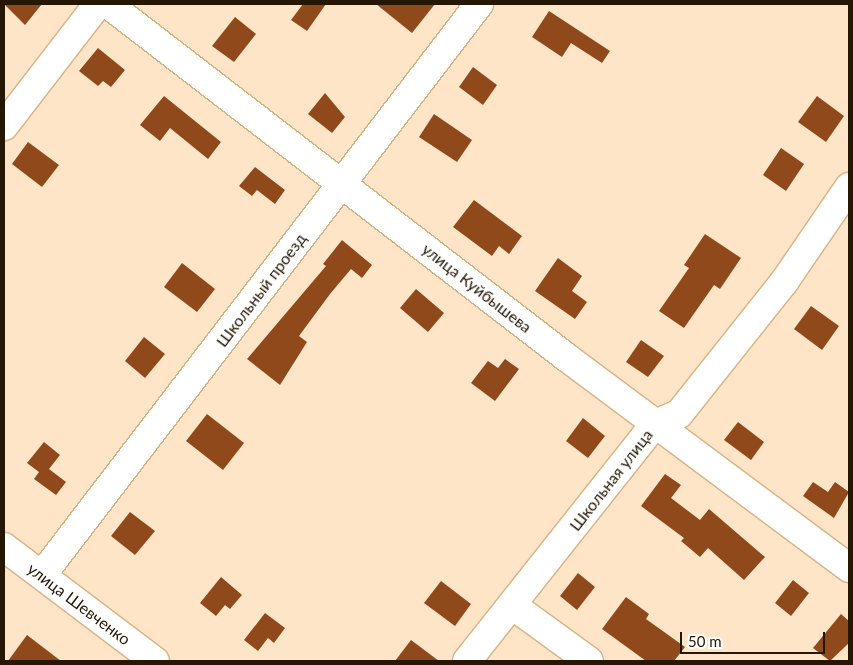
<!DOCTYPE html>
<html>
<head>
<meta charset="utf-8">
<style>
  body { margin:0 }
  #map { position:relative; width:853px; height:665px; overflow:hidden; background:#fee5c8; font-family:Lato,sans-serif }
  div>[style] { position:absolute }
  .building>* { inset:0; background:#90491a }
  .roads { filter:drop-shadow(1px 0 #dab182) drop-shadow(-1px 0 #dab182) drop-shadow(0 1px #dab182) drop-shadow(0 -1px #dab182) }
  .minor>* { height:28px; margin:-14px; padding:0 14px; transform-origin:14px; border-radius:14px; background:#fff }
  span { translate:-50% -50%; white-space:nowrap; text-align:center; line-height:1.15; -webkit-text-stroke:5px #fff; paint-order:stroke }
  .street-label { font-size:16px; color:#261705 }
  .frame { position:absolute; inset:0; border:5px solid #261705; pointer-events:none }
  .scale { position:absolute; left:680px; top:632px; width:145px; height:22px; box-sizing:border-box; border:2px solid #261705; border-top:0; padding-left:6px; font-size:15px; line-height:18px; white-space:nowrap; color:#261705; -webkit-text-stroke:4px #fff; paint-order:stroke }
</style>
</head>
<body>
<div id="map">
  <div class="building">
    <i style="clip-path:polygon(4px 4px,42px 4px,25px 25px)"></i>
    <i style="clip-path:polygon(303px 4px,326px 4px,307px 31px,291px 20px)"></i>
    <i style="clip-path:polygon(376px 4px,435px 4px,412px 33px)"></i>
    <i style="clip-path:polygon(549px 11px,610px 51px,602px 63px,571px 43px,562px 57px,532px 37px)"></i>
    <i style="clip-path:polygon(235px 17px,256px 34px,234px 62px,212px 46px)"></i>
    <i style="clip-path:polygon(98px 48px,125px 70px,111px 87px,103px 81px,98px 86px,79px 71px)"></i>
    <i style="clip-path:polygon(473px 67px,497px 85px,483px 105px,459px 87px)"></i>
    <i style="clip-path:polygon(325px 93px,345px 117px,332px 133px,308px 114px)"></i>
    <i style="clip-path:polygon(164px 96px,221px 142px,208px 159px,170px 128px,160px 141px,140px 125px)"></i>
    <i style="clip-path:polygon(817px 96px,844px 116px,826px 142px,798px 122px)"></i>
    <i style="clip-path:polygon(434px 114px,472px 140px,457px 162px,419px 137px)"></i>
    <i style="clip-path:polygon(28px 142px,59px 165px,42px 187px,12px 164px)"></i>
    <i style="clip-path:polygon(781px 148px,804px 164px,786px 191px,763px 175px)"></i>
    <i style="clip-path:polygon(255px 167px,285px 190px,275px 204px,257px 190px,252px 196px,239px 186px)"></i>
    <i style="clip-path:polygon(474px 200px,522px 236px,509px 254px,499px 246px,492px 256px,453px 227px)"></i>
    <i style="clip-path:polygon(705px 234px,741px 258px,720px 289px,714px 285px,684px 328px,659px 311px,689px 268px,684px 265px)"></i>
    <i style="clip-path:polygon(342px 240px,372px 265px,362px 278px,351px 269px,330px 294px,299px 336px,307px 342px,280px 385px,247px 359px,326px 266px,323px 264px)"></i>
    <i style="clip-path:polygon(558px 258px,582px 276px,572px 291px,587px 302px,575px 319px,535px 291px)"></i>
    <i style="clip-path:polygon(182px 263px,215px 289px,197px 312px,164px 287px)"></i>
    <i style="clip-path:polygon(416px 289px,444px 313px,428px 332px,400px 308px)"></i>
    <i style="clip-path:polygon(811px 306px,839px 326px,822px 350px,794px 329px)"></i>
    <i style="clip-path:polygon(144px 337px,165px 354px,145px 378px,125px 361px)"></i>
    <i style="clip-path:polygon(641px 340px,664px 356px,648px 377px,626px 362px)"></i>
    <i style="clip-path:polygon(505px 359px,519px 369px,495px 401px,471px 383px,488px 361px,498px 368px)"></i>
    <i style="clip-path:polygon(207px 414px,244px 443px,223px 470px,186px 441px)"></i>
    <i style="clip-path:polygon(583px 418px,605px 436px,588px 458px,566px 441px)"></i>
    <i style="clip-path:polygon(738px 422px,764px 442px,751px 460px,724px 440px)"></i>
    <i style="clip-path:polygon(44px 442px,60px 455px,49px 469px,66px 482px,56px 495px,34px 479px,39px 472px,27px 463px)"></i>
    <i style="clip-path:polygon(665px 474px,681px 485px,671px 498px,700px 520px,709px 509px,765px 557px,744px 580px,708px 548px,700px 557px,681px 541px,684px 538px,641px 506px)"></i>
    <i style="clip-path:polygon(813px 482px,828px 492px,835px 482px,849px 492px,834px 518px,803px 496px)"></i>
    <i style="clip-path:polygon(130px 512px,155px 531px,135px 555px,111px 536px)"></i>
    <i style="clip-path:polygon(578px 573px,595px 587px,577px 610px,560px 596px)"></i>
    <i style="clip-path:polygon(221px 577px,242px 595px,230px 609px,225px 605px,216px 616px,200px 603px)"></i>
    <i style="clip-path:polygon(793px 580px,809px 593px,791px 616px,775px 603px)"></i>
    <i style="clip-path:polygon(441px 581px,471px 604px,455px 626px,424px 603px)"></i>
    <i style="clip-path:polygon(626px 597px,649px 614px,646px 619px,685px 647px,674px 661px,646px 661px,602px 629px)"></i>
    <i style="clip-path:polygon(265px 613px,285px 628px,274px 643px,268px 638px,258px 651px,244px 640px)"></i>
    <i style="clip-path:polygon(841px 614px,849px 621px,849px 643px,830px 661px,813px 648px)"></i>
    <i style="clip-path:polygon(27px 635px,61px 661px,8px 661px)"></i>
    <i style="clip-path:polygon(411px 640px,439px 661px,395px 661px)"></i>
  </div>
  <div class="roads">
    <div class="minor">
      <i style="left:108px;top:4px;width:578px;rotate:37.62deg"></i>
      <i style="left:566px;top:357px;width:353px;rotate:36.7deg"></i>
      <i style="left:4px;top:126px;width:154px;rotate:-52.4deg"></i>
      <i style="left:4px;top:547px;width:189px;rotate:37.1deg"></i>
      <i style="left:42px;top:575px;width:719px;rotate:-52.57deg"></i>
      <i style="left:512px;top:605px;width:95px;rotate:36deg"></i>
      <i style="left:467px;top:661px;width:303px;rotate:-51.6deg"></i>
      <i style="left:655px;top:424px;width:26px;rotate:-23deg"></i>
      <i style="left:679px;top:414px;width:169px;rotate:-51.5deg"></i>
      <i style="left:784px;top:282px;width:115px;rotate:-55.6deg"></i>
    </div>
  </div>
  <div class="street-label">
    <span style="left:477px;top:288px;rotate:38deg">улица Куйбышева</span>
    <span style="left:261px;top:290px;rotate:-53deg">Школьный проезд</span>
    <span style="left:611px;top:480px;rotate:-52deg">Школьная улица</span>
    <span style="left:79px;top:604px;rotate:37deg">улица Шевченко</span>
  </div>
  <div class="frame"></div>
  <div class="scale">50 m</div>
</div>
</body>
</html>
